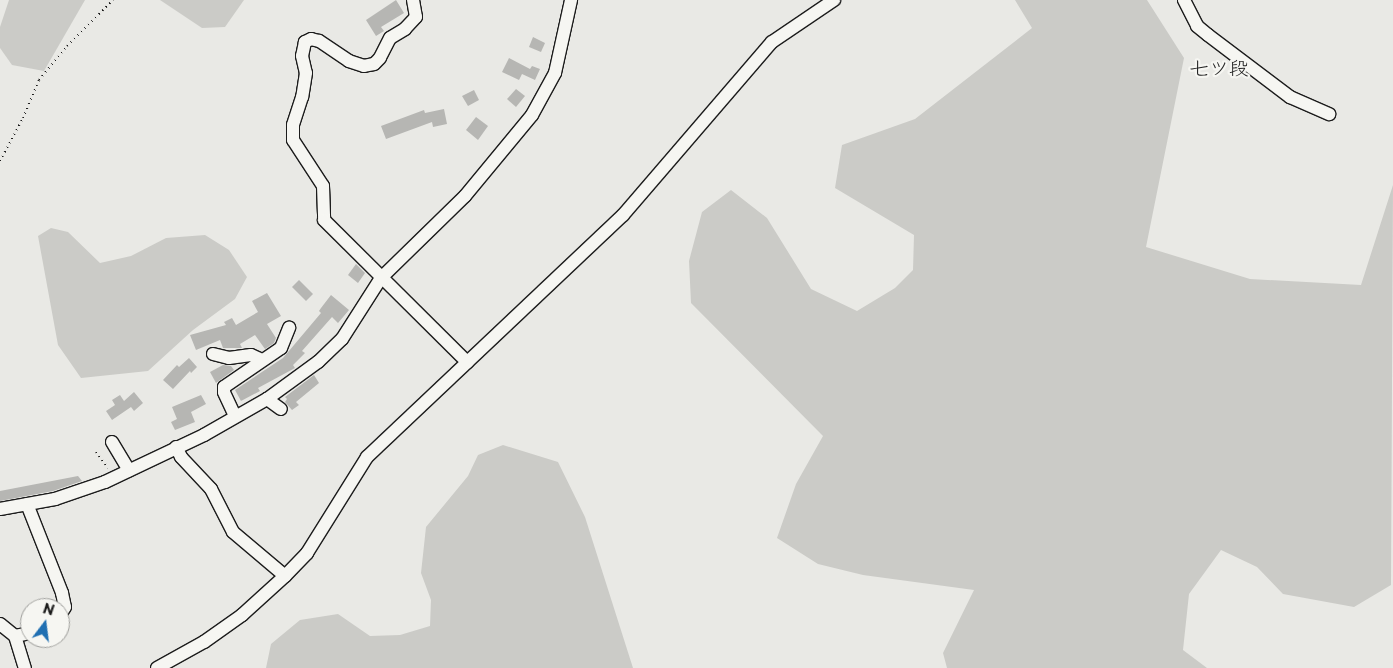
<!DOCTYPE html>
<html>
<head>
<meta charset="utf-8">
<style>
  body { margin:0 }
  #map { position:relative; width:1393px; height:668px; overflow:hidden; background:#e9e9e5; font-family:"Playpen Sans","Klee One",sans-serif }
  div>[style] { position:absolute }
  .green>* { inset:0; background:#cbcbc7 }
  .building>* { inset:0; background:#b6b6b3 }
  .path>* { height:2px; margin-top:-1px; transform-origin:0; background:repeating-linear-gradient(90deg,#1c1c1c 0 1px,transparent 0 5px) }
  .roads { filter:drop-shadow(1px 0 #1c1c1c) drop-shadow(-1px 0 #1c1c1c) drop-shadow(0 1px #1c1c1c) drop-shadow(0 -1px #1c1c1c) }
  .minor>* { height:12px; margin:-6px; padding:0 6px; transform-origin:6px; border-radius:6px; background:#f6f6f2 }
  span { translate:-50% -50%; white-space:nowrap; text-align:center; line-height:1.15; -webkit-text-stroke:4.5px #f6f6f2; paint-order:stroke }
  .quarter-label { font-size:20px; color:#1c1c1c }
  .north { position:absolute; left:20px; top:598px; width:50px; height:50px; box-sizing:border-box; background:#f6f6f2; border:1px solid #9f9f9c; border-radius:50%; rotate:15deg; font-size:14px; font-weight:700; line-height:20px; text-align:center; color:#1c1c1c }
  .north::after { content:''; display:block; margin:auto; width:18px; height:22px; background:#1f6fb2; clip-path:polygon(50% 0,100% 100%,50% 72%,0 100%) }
</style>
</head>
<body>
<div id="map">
  <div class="green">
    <i style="clip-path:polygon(9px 0,85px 0,44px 71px,12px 65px,0 48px,0 27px)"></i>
    <i style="clip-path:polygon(160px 0,244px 0,225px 27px,202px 28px)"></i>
    <i style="clip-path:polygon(1015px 0,1147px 0,1184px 58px,1146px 247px,1250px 279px,1361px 285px,1393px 185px,1391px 585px,1354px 607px,1283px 594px,1257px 567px,1221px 550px,1189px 594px,1183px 650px,1207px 668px,947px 668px,943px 653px,974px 590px,863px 575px,818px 564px,777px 538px,796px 484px,823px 436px,691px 303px,689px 261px,702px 212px,731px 190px,767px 218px,811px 289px,857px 311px,895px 288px,913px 270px,914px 235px,835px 188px,842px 145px,915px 119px,1032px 28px)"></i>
    <i style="clip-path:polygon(51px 228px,68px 232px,100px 263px,131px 256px,166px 238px,205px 235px,229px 250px,247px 277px,235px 299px,193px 330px,148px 371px,81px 378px,58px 345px,38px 236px)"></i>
    <i style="clip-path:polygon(503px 445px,558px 462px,585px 517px,633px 668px,266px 668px,271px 644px,300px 620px,338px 614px,370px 636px,400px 635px,430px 626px,431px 600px,421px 573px,426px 527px,468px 476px,478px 455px)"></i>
  </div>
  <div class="building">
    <i style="clip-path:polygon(396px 0,404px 13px,381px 27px,384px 31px,376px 36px,366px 20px)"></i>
    <i style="clip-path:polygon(533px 37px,545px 43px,541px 52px,529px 47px)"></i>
    <i style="clip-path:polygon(509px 58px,530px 69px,532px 66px,540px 69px,535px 80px,522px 74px,519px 80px,502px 72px)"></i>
    <i style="clip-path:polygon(516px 89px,525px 96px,516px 107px,507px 99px)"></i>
    <i style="clip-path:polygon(474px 90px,479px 100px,468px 106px,462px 96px)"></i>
    <i style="clip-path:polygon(444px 109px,447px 124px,433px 127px,432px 122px,386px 139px,381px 126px,424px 110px,425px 113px)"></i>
    <i style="clip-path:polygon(476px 117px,488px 126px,478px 140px,466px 130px)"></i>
    <i style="clip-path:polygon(356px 264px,365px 273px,358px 283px,348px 275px)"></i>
    <i style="clip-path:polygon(299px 280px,313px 294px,306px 301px,292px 287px)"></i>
    <i style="clip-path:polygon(267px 293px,281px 316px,267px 324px,276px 338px,274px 343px,265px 349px,255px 335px,240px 344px,242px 348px,223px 348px,220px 340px,196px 350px,190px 335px,226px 325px,224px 322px,232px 318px,236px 325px,258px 312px,252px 301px)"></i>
    <i style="clip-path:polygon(331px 295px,349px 310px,338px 323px,332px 317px,302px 351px,305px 353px,293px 365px,295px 368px,258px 388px,260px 391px,241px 401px,235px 390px,283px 358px,321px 313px,319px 311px,321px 308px)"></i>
    <i style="clip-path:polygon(189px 358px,197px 367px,191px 373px,190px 371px,173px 389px,163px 380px,177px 365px,179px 367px)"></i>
    <i style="clip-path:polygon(223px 365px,231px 366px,234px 370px,216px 383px,210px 372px)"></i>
    <i style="clip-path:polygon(314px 375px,319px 383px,296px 402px,299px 405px,292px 410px,285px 402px,287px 399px,285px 397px)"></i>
    <i style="clip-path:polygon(134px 392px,143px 403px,134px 411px,131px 407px,112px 420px,106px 411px,115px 405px,112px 400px,120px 395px,124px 401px)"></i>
    <i style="clip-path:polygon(201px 395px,206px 404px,191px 412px,195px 422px,175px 430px,171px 422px,177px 419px,172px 407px)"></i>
    <i style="clip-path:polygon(78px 476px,82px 481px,53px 491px,0 501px,0 491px)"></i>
  </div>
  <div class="path">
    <i style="left:0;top:161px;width:49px;rotate:-61.9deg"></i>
    <i style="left:23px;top:118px;width:41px;rotate:-67.2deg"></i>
    <i style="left:39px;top:80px;width:44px;rotate:-50.5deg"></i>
    <i style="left:67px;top:46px;width:65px;rotate:-45deg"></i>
    <i style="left:96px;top:452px;width:20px;rotate:53deg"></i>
  </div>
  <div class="roads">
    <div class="minor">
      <i style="left:413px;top:0;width:17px;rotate:80deg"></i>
      <i style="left:416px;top:17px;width:16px;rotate:133deg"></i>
      <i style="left:405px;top:29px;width:17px;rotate:149deg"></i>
      <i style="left:390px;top:38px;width:22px;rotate:117deg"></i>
      <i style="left:380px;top:58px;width:8px;rotate:135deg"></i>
      <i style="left:374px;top:64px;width:10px;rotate:169deg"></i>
      <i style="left:364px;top:66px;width:16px;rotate:-162deg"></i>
      <i style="left:349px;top:61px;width:36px;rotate:-146deg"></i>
      <i style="left:319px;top:41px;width:8px;rotate:-166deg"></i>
      <i style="left:311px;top:39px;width:7px;rotate:153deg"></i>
      <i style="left:305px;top:42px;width:14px;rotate:102deg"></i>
      <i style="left:302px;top:56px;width:17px;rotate:77deg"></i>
      <i style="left:306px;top:73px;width:24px;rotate:99deg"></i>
      <i style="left:302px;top:97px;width:29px;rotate:108deg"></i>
      <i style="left:293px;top:125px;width:15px;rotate:90deg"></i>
      <i style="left:293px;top:140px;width:55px;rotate:56.9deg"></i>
      <i style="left:323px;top:186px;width:34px;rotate:88deg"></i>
      <i style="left:324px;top:220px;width:202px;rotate:44.8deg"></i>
      <i style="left:1184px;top:0;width:29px;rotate:63deg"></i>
      <i style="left:1197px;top:26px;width:14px;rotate:39deg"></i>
      <i style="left:1208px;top:35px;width:103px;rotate:37.1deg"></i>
      <i style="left:1290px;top:97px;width:43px;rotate:23.6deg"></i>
      <i style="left:213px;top:354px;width:16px;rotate:14deg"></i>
      <i style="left:229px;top:358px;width:22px;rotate:-8deg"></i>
      <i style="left:251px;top:355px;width:12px;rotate:24deg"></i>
      <i style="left:267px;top:399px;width:17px;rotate:36deg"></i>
      <i style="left:235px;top:416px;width:26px;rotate:-115deg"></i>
      <i style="left:224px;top:392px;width:5px;rotate:-90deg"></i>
      <i style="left:224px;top:387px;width:69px;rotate:-34.4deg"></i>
      <i style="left:281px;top:348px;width:22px;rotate:-68deg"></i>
      <i style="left:112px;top:442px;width:33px;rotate:59deg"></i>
      <i style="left:176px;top:447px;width:11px;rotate:63deg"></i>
      <i style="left:181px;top:457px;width:44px;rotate:46.8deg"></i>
      <i style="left:211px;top:489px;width:48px;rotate:62.9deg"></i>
      <i style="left:233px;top:532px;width:68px;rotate:40.2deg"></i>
      <i style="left:27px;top:504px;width:96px;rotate:68.5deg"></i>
      <i style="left:62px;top:593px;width:14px;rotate:78deg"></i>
      <i style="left:65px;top:607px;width:9px;rotate:122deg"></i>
      <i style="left:0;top:509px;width:56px;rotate:-10.3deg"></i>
      <i style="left:55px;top:499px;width:53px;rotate:-18.8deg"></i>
      <i style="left:105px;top:482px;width:110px;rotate:-25.4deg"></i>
      <i style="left:204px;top:435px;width:73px;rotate:-29.7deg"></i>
      <i style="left:267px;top:399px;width:63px;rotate:-36deg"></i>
      <i style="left:318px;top:362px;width:33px;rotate:-44deg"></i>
      <i style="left:342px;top:339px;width:72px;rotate:-57.4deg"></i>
      <i style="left:381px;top:278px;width:117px;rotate:-44.3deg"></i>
      <i style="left:465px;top:196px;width:105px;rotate:-50.4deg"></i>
      <i style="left:532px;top:115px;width:48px;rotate:-61.3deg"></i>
      <i style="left:555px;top:73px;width:75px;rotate:-77.6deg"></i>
      <i style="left:0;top:624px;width:19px;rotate:39deg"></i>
      <i style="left:15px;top:636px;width:34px;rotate:73deg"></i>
      <i style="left:15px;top:636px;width:15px;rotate:-11deg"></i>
      <i style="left:157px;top:668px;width:54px;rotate:-29deg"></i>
      <i style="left:204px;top:642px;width:47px;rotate:-35.4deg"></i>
      <i style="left:242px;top:615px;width:58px;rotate:-42.2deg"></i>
      <i style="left:285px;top:576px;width:32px;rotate:-46deg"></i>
      <i style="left:307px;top:553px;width:113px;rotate:-58deg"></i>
      <i style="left:367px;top:457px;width:352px;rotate:-43.4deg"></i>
      <i style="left:623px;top:215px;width:228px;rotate:-49.3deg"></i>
      <i style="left:772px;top:42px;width:75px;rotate:-34.1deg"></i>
    </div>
  </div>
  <div class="quarter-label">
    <span style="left:1219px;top:67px">七ツ段</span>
  </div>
  <div class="north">N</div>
</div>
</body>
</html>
